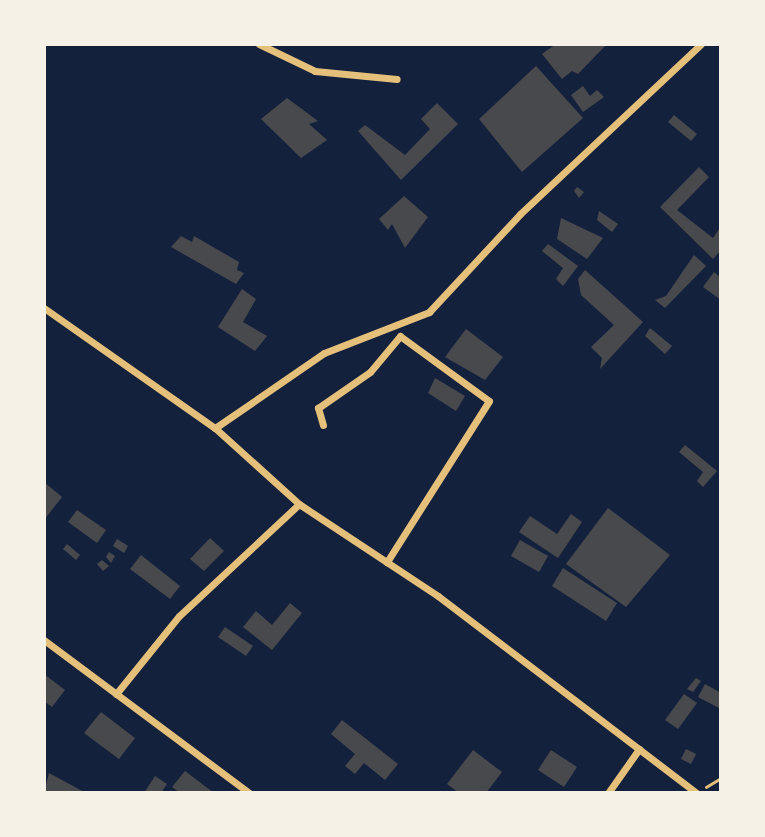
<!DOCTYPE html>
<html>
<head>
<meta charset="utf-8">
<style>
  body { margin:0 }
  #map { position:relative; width:765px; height:837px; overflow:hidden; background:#14213d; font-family:Quicksand,sans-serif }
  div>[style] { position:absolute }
  .building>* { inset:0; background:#48494c }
  .path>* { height:2.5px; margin:-1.25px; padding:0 1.25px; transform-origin:1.25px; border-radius:1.25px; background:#e5c07b }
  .minor>* { height:7px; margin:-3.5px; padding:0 3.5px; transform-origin:3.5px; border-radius:3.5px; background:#e5c07b }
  span { translate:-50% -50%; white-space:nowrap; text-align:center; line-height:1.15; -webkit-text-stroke:6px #f6f1e7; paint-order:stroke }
  .frame { position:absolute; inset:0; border:46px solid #f6f1e7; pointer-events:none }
</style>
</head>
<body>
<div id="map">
  <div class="building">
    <i style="clip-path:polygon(556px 44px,607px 44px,578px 74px,572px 71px,562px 79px,542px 54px)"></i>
    <i style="clip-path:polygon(536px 66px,583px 118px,522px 172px,479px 119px)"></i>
    <i style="clip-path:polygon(583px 86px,590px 96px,597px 90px,604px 97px,583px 112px,571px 95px)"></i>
    <i style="clip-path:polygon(287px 98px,318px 121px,309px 124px,327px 140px,301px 158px,261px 119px)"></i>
    <i style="clip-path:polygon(437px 103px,458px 124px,401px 180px,358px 131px,365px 125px,405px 155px,430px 129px,421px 119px)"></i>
    <i style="clip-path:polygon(674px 115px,697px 134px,691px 141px,668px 122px)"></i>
    <i style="clip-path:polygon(699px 167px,709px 177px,677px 210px,713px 238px,721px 226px,721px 250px,713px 259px,660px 207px)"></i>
    <i style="clip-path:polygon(577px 187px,584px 192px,579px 198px,574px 191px)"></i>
    <i style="clip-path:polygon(404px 196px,428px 217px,405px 248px,392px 224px,388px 230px,379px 219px)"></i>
    <i style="clip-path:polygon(599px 211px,618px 224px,612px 232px,597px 220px)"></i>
    <i style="clip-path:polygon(561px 218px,603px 238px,587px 259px,557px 239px)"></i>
    <i style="clip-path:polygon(181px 236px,192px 242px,194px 236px,239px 262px,237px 270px,244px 273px,236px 284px,171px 247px)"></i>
    <i style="clip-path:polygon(548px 244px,578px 266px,563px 286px,556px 279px,563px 268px,542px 251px)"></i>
    <i style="clip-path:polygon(694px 255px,706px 266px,665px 308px,655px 300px,666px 296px)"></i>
    <i style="clip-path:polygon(585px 270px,643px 322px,600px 369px,602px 358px,591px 347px,614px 325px,581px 295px,578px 279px)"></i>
    <i style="clip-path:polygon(714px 272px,721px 278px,721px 300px,703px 287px)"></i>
    <i style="clip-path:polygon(242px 289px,256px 299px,243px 322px,267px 336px,255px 351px,218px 327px)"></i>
    <i style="clip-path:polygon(650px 328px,672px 346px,665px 354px,645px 336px)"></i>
    <i style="clip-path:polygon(466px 329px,503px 357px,485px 380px,445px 357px)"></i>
    <i style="clip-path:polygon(435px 378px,465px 396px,456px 411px,428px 393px)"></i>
    <i style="clip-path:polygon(685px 445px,717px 471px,703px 487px,697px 481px,703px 472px,679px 452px)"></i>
    <i style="clip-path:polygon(44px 482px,62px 497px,44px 520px)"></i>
    <i style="clip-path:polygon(608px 508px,670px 555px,626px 607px,566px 564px)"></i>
    <i style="clip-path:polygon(77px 510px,106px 530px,97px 543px,68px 522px)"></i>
    <i style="clip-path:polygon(571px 514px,582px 522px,558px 558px,519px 532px,530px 516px,557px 534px)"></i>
    <i style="clip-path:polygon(210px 538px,224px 551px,204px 571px,190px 559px)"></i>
    <i style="clip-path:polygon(117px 539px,128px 546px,124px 553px,113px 546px)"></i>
    <i style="clip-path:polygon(520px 540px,548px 556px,539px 572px,511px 556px)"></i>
    <i style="clip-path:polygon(67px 544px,80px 555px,76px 560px,63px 549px)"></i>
    <i style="clip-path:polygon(109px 552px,115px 556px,111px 563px,106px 557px)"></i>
    <i style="clip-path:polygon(141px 555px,180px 586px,170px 599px,130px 569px)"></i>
    <i style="clip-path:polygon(102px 560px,109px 566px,103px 571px,97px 564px)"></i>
    <i style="clip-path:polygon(563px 568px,617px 603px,606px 621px,552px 586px)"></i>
    <i style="clip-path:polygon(290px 603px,302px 613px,272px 650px,243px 627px,256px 611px,272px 625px)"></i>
    <i style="clip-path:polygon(225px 627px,253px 646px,246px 656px,218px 637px)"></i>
    <i style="clip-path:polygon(44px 674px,65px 690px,52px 707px,44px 701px)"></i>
    <i style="clip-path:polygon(696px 678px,701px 681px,693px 692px,687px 689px)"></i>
    <i style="clip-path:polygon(705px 684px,721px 693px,721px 709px,698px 697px)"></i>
    <i style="clip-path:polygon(684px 694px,697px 703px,678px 729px,665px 720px)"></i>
    <i style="clip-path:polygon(101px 712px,135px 738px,119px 759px,84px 733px)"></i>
    <i style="clip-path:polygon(342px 720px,398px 764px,385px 780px,364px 763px,355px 774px,345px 766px,355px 754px,331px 734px)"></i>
    <i style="clip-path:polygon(686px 749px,696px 754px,691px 764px,681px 759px)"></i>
    <i style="clip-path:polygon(473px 750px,502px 772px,486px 793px,459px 793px,447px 784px)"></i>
    <i style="clip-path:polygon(551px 750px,577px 767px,564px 787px,538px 770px)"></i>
    <i style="clip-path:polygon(185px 771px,214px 793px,180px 793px,172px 787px)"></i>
    <i style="clip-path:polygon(49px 773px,86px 793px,44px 793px)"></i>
    <i style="clip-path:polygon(155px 776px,167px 784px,161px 793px,144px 793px)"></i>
  </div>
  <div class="path">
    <i style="left:706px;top:787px;width:17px;rotate:-31deg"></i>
  </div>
  <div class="minor">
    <i style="left:259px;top:44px;width:62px;rotate:25.7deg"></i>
    <i style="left:315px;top:71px;width:82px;rotate:5.6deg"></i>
    <i style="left:44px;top:308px;width:209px;rotate:35.1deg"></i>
    <i style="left:215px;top:428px;width:113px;rotate:42.1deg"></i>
    <i style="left:299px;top:504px;width:167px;rotate:33.5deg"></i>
    <i style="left:438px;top:596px;width:325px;rotate:37.3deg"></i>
    <i style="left:323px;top:425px;width:18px;rotate:-106deg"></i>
    <i style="left:318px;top:408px;width:63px;rotate:-34.7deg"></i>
    <i style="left:370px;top:372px;width:47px;rotate:-50.2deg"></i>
    <i style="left:400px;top:336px;width:110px;rotate:36.1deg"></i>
    <i style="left:489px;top:401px;width:191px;rotate:122.4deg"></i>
    <i style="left:215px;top:428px;width:132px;rotate:-34.5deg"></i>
    <i style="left:324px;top:353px;width:113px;rotate:-21.3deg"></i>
    <i style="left:429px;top:312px;width:134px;rotate:-47.1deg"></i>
    <i style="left:520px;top:214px;width:248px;rotate:-43.2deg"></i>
    <i style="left:44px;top:640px;width:256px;rotate:36.7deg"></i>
    <i style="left:116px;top:694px;width:100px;rotate:-51.1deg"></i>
    <i style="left:179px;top:616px;width:164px;rotate:-43deg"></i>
    <i style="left:608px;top:793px;width:54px;rotate:-54.8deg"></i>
  </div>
  <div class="frame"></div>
</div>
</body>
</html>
